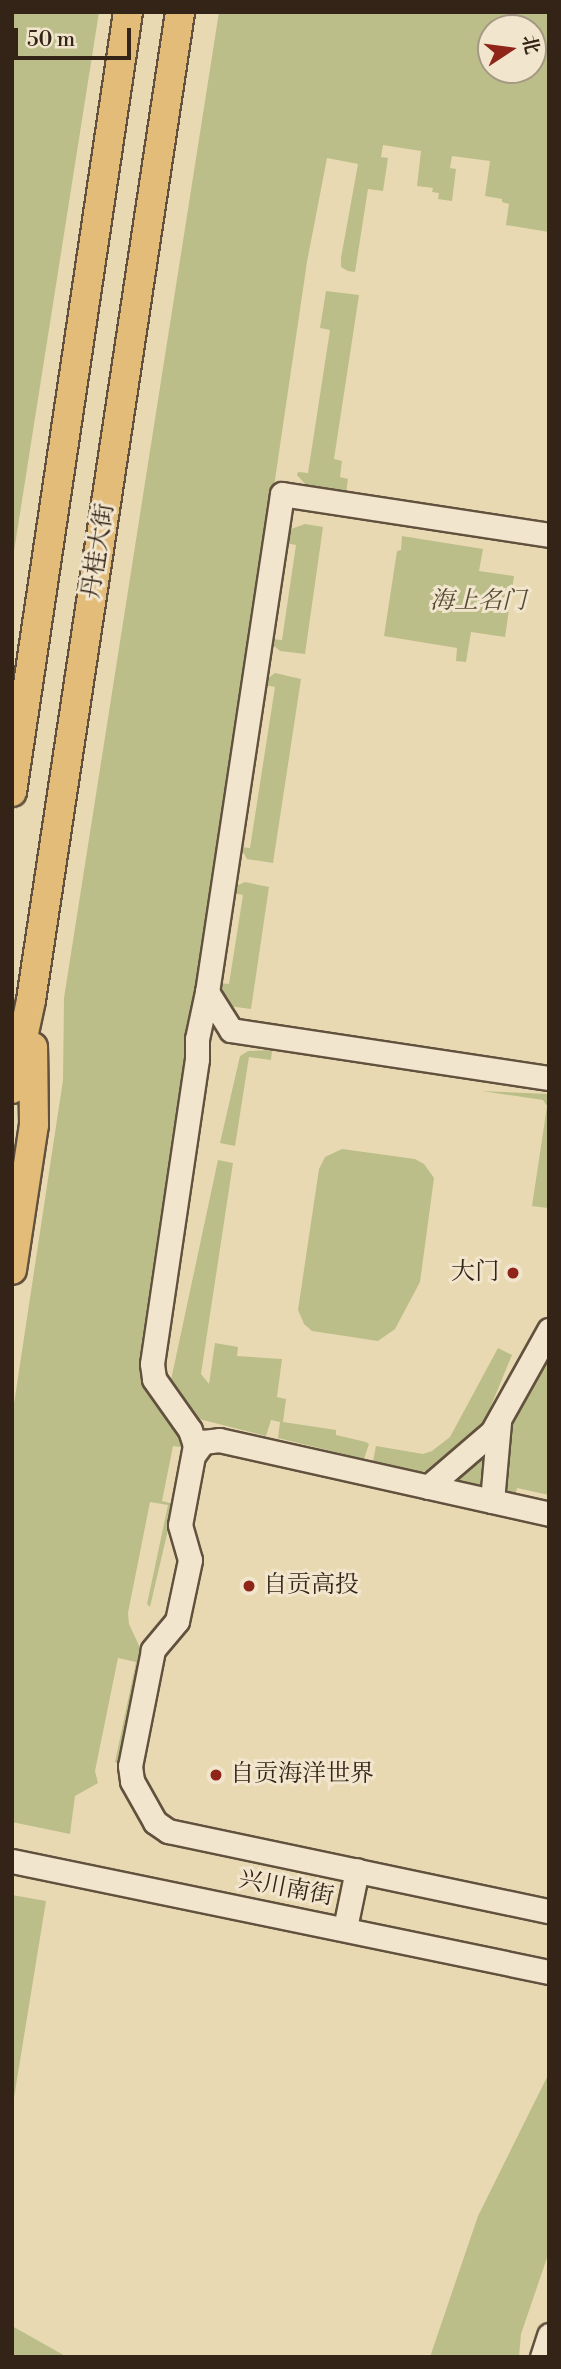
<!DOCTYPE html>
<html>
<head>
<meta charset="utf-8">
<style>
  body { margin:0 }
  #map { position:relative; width:561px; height:2369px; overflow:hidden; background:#e9d9b2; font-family:"Libre Bodoni","Noto Serif SC",serif }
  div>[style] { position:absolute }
  .green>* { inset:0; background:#bbbe89 }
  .roads { filter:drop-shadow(2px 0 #61513e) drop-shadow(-2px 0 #61513e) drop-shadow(0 2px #61513e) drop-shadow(0 -2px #61513e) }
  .minor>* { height:23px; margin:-11.5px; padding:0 11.5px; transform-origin:11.5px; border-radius:11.5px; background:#f1e6cd }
  .major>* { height:28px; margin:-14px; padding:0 14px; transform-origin:14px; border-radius:14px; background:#e4bc79 }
  .dots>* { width:19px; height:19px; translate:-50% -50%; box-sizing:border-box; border:4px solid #f1e6cd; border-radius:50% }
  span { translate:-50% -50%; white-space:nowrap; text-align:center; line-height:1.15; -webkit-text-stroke:6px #f1e6cd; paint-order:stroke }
  .street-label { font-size:24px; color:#342417 }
  .park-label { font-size:24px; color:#564a34; font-style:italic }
  .poi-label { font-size:24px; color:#342417 }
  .right { translate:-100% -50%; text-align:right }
  .left { translate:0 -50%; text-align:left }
  .frame { position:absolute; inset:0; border:14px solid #342417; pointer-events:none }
  .north { position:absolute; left:477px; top:14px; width:70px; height:70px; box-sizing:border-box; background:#f1e6cd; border:2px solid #a59884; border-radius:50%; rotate:77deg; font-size:19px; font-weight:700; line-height:28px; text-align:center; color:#342417 }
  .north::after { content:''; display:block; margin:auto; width:24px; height:32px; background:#8f2418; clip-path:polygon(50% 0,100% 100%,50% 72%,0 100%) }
  .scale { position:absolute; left:14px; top:28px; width:117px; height:32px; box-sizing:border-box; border:4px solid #342417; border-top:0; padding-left:9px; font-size:21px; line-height:24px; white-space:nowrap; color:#342417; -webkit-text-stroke:5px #f1e6cd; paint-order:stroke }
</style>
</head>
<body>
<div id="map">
  <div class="green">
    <i style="clip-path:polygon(12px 12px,99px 12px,12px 564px)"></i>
    <i style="clip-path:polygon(evenodd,219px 12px,549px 12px,549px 232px,506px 225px,509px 204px,502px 202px,502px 199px,485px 196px,490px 161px,452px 156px,450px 168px,456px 169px,452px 201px,438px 199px,439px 193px,432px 192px,433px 188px,417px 186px,421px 151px,383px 145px,381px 157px,388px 158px,383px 191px,368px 189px,355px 272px,348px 271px,341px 267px,341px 258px,358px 164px,327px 158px,307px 262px,272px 500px,274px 505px,267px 505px,139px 1360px,143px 1379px,184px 1438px,186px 1448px,173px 1446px,162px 1501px,174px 1504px,150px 1607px,147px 1604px,168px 1505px,150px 1502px,128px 1613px,129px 1624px,142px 1652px,119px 1764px,115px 1762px,136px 1662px,118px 1658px,95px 1771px,98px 1783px,75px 1796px,70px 1834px,12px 1822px,12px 1417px,63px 1080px,64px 998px,219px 12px,491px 28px,533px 28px,533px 70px,491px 70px,491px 28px)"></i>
    <i style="clip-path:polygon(326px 291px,359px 295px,334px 459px,342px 461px,340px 477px,348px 479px,346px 492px,306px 485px,297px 475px,298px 472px,308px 473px,330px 330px,320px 328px)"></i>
    <i style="clip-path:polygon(305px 524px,323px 527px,305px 654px,280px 651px,274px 646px,272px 639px,282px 640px,296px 545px,285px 543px,287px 536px,291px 529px)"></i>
    <i style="clip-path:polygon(402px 536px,483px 549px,479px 571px,514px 576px,505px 637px,471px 632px,466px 662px,456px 661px,457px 648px,384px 636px,397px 551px,401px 550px)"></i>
    <i style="clip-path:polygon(275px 673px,301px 679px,273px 863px,247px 859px,240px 847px,250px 848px,275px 687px,265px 685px,267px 679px)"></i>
    <i style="clip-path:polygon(245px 882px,269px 887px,251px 1009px,228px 1006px,219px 987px,219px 983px,229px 984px,243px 895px,233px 893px,236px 886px)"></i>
    <i style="clip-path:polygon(272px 1050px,271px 1060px,249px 1057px,235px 1146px,220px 1143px,240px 1056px,248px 1051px)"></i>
    <i style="clip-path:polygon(482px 1091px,549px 1094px,547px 1208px,532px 1206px,547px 1106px,543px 1100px)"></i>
    <i style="clip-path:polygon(342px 1149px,415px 1159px,424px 1164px,434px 1178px,420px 1282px,395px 1329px,378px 1341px,312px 1331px,304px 1324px,298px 1310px,319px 1169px,325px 1157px)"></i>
    <i style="clip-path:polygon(218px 1160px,233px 1163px,201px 1374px,209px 1384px,215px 1343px,238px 1347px,237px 1356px,282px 1359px,277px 1397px,286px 1399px,283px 1422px,336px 1430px,336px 1435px,366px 1442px,369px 1444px,364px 1459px,278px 1438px,280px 1422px,271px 1420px,266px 1436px,199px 1419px,171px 1380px)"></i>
    <i style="clip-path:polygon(498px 1348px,512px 1355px,481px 1430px,427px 1471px,417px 1472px,373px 1461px,376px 1446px,423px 1454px,432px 1451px,450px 1437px)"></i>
    <i style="clip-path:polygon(549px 1350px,549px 1495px,517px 1488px,514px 1500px,502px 1490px,505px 1431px)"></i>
    <i style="clip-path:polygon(483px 1452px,487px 1454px,483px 1485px,458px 1481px,455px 1477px)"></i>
    <i style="clip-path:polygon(12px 1895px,46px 1901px,12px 2110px)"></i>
    <i style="clip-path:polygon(549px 2073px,549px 2252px,521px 2334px,519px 2357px,430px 2357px,478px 2216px)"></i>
    <i style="clip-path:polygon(12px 2326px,67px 2357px,12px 2357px)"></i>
  </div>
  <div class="roads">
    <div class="minor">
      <i style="left:549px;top:535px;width:270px;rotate:-171.3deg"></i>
      <i style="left:282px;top:494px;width:504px;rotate:98.56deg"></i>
      <i style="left:207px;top:992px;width:48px;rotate:102deg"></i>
      <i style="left:197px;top:1039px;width:20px;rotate:90deg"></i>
      <i style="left:197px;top:1059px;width:308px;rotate:98.4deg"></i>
      <i style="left:152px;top:1364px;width:15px;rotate:82deg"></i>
      <i style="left:154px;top:1379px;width:62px;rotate:54.8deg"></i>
      <i style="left:190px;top:1430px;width:16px;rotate:72deg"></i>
      <i style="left:195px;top:1445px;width:81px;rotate:100.6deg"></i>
      <i style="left:180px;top:1525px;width:36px;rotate:74deg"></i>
      <i style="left:190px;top:1560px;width:62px;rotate:102deg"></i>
      <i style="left:177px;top:1621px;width:38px;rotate:130deg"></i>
      <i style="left:153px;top:1650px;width:118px;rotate:101.2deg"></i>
      <i style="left:130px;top:1766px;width:15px;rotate:82deg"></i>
      <i style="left:132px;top:1781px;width:47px;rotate:60.7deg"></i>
      <i style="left:155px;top:1822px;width:16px;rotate:35deg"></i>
      <i style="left:168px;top:1831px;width:389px;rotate:11.9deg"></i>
      <i style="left:207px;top:992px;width:45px;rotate:57.7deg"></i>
      <i style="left:231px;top:1030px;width:322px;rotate:8.6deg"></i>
      <i style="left:195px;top:1453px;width:14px;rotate:-54deg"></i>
      <i style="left:203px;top:1442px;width:16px;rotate:-7deg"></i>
      <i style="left:219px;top:1440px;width:338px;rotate:12.6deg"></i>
      <i style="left:428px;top:1487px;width:84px;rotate:-40.7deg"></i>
      <i style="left:492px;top:1432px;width:117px;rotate:-60.8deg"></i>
      <i style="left:492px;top:1501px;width:78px;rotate:-84.9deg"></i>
      <i style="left:12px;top:1861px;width:548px;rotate:11.68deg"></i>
      <i style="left:345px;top:1928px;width:59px;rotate:-78.3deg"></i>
      <i style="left:542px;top:2357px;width:23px;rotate:-72deg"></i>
    </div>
    <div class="major">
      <i style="left:12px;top:792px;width:789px;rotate:-81.54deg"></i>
      <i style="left:12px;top:1089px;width:91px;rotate:-77.9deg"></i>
      <i style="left:31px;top:1000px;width:999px;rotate:-81.42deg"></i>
      <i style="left:12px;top:1270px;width:147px;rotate:-81.4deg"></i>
      <i style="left:34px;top:1125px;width:78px;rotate:-90.7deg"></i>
    </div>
  </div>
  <div class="dots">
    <i style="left:513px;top:1273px;background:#8f2418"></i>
    <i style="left:249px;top:1586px;background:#8f2418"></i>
    <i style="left:216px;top:1775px;background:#8f2418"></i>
  </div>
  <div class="street-label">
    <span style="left:99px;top:551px;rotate:-81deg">丹桂大街</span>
    <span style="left:286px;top:1889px;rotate:11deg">兴川南街</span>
  </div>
  <div class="park-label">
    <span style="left:478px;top:602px">海上名门</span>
  </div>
  <div class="poi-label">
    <span class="right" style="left:499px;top:1273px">大门</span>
    <span class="left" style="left:263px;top:1586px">自贡高投</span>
    <span class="left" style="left:230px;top:1775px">自贡海洋世界</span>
  </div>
  <div class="frame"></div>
  <div class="north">北</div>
  <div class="scale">50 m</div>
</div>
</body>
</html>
